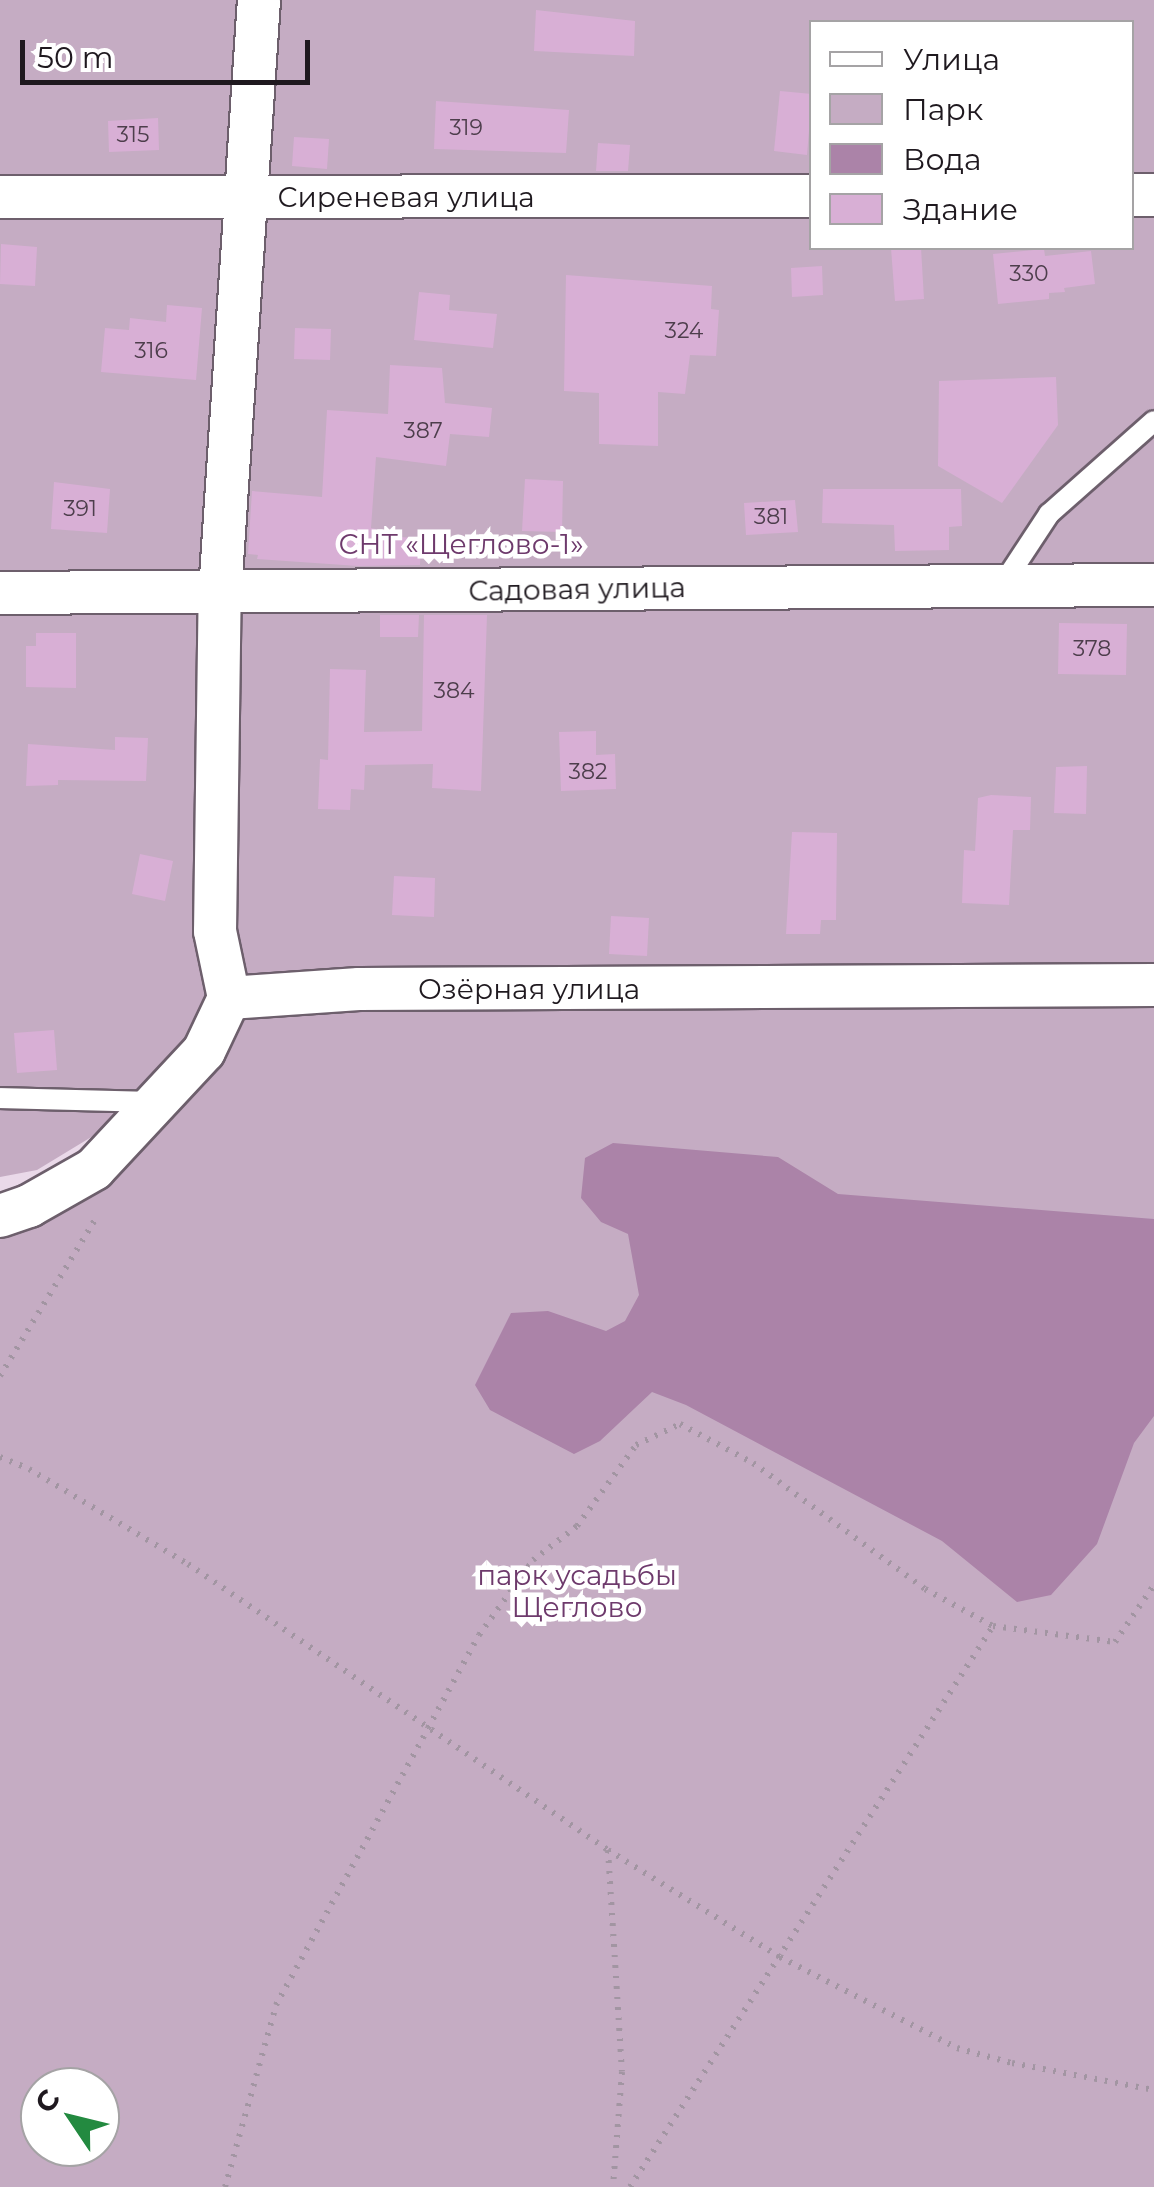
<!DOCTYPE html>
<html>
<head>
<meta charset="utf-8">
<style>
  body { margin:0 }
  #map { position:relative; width:1154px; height:2187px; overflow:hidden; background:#ead9e9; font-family:Montserrat,sans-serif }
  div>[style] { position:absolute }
  .green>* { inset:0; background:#c5acc3 }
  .water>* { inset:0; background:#ab83a8 }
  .building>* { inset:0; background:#d8afd5 }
  .path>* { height:6px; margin-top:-3px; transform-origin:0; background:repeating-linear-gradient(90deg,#a295a2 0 2.5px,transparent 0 10.5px) }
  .roads { filter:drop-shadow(2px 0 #6d5f6c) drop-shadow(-2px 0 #6d5f6c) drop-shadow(0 2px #6d5f6c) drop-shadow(0 -2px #6d5f6c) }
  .service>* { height:20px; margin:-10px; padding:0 10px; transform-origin:10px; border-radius:10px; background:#fff }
  .minor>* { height:42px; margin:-21px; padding:0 21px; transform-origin:21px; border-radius:21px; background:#fff }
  span { translate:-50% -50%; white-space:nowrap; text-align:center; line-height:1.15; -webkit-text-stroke:9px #fff; paint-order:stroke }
  .number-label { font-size:22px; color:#4d3e4c }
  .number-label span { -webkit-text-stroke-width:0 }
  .street-label { font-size:28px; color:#1f191f }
  .park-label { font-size:28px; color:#6e3a6c }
  .legend { position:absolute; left:809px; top:20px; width:325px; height:230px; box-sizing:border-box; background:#fff; border:2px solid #a5a3a5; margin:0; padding:12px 18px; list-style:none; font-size:30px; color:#1f191f }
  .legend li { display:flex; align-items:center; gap:20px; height:50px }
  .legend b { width:50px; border:2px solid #a5a3a5 }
  .north { position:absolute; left:20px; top:2067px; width:100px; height:100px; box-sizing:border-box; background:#fff; border:2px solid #a5a3a5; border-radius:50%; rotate:305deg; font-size:28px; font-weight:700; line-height:40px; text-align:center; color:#1f191f }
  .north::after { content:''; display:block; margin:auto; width:35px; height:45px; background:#238a40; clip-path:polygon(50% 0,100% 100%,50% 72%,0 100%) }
  .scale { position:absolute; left:20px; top:40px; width:290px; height:45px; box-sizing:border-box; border:5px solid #1f191f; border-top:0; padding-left:12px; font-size:30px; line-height:35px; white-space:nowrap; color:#1f191f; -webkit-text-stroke:8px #fff; paint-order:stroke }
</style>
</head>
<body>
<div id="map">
  <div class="green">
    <i style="clip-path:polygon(evenodd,0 0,1154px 0,1154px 2187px,0 2187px,0 1228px,103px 1179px,256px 1007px,121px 1119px,37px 1170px,0 1177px,0 0,812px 22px,1132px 22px,1132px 248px,812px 248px,812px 22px,0 0,40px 2087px,100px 2087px,100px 2147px,40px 2147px,40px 2087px)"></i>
  </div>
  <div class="water">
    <i style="clip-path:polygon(613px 1143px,778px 1157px,838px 1194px,1154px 1219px,1154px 1416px,1134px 1443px,1097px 1544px,1051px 1595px,1017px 1602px,942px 1541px,686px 1405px,652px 1392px,600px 1441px,574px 1454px,490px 1410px,475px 1385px,511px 1313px,548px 1311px,606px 1331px,625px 1321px,639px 1295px,628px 1234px,601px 1222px,581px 1198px,585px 1158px)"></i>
  </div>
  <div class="building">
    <i style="clip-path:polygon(536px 10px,635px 21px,634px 56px,534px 51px)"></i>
    <i style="clip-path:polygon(780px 91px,812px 94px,807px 155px,774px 151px)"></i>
    <i style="clip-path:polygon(436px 101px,569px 110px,566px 153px,434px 149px)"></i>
    <i style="clip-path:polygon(158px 118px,159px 150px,109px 152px,108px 121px)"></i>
    <i style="clip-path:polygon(294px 137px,329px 139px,327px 169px,292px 166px)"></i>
    <i style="clip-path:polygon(598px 143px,630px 145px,628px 171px,596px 171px)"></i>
    <i style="clip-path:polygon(1px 244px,37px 247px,35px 286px,0 284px)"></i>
    <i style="clip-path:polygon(891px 248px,921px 248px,924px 299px,895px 301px)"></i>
    <i style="clip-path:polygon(1044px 249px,1045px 256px,1091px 251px,1095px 284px,1064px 288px,1065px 292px,1049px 293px,1049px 299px,998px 304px,993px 254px)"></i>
    <i style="clip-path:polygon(822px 266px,823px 295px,792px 297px,791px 268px)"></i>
    <i style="clip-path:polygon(566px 275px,712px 286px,711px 309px,719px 310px,716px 356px,690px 355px,685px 394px,658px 392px,658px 446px,599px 444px,599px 393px,564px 391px)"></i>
    <i style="clip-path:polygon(419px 292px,450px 295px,449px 310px,497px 314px,493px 348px,414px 340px)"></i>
    <i style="clip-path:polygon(167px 305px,202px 308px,196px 380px,101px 372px,105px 328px,129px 330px,130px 318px,166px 322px)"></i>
    <i style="clip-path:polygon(295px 328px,331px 329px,330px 360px,294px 359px)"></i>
    <i style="clip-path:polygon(390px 365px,442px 368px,445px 403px,492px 408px,489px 437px,450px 434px,446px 466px,376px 457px,371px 528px,376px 529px,375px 536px,421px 538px,420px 565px,358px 566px,257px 559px,258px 555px,248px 554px,252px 491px,322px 497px,327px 410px,388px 414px)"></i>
    <i style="clip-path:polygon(1056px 377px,1058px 425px,1002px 503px,938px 466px,939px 381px)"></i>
    <i style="clip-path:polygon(525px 479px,563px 481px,562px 532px,522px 531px)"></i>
    <i style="clip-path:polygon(54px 482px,110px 489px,107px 533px,51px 529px)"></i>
    <i style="clip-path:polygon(823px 489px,961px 489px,962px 526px,949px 527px,949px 550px,895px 551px,894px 525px,822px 523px)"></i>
    <i style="clip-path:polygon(795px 500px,798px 532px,746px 535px,744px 503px)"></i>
    <i style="clip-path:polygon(380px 615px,419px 615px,418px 637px,380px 637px)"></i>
    <i style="clip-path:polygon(424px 615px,487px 615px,481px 791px,432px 788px,433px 764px,365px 765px,364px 790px,351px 789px,350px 810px,318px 809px,320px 759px,328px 760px,330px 669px,366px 670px,364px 732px,422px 731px)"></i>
    <i style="clip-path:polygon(1059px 623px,1127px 624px,1126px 675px,1058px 674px)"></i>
    <i style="clip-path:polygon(36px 633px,76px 633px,76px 688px,26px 687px,26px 646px,36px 646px)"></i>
    <i style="clip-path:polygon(596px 731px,596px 755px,615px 754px,616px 789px,561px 791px,559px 732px)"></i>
    <i style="clip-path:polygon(115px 737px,148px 738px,146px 781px,58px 780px,58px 785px,26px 786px,28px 744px,115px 750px)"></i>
    <i style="clip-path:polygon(1087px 766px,1086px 814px,1054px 813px,1056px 767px)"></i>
    <i style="clip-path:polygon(991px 795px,1031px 797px,1030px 830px,1013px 830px,1009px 905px,962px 903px,964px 850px,975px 851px,978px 798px)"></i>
    <i style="clip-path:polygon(792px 832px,837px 833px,836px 920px,821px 920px,820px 934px,786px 934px)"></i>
    <i style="clip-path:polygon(140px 854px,173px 861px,165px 901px,132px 894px)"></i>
    <i style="clip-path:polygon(394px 876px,435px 878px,434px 917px,392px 915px)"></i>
    <i style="clip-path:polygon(611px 916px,649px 918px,647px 956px,609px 954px)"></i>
    <i style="clip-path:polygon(54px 1030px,57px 1070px,17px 1073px,14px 1033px)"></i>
  </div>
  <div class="path">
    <i style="left:0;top:1376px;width:188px;rotate:-58.7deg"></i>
    <i style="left:0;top:1457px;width:31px;rotate:22deg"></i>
    <i style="left:29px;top:1469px;width:185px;rotate:30.9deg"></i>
    <i style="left:188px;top:1564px;width:508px;rotate:34.25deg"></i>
    <i style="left:608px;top:1850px;width:203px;rotate:31.9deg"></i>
    <i style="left:780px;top:1957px;width:199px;rotate:27.2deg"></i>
    <i style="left:957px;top:2048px;width:57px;rotate:15.3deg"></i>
    <i style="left:1012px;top:2063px;width:145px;rotate:10.8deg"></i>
    <i style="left:608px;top:1850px;width:222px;rotate:86.4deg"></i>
    <i style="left:622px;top:2072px;width:115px;rotate:94.5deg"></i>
    <i style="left:225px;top:2187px;width:189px;rotate:-74.3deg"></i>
    <i style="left:276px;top:2005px;width:316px;rotate:-61.2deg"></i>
    <i style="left:428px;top:1728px;width:106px;rotate:-61.3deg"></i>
    <i style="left:479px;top:1635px;width:92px;rotate:-54.2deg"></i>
    <i style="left:533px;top:1560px;width:56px;rotate:-37.7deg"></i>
    <i style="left:577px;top:1526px;width:100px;rotate:-53.9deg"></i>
    <i style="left:636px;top:1445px;width:49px;rotate:-25.5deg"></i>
    <i style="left:680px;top:1424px;width:83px;rotate:28.1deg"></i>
    <i style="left:753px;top:1463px;width:213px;rotate:36.2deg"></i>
    <i style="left:925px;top:1589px;width:77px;rotate:28.6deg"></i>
    <i style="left:993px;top:1626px;width:123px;rotate:7.5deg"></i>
    <i style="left:1115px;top:1642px;width:69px;rotate:-55.6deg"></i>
    <i style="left:630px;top:2187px;width:668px;rotate:-57.09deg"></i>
  </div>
  <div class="roads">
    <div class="service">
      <i style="left:1003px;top:584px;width:84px;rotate:-56.7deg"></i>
      <i style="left:1049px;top:514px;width:140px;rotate:-41.5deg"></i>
      <i style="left:0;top:1098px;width:153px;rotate:1.5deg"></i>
    </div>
    <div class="minor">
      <i style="left:1132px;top:195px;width:22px"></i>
      <i style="left:0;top:197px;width:812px;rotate:-0.07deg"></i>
      <i style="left:0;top:593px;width:1154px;rotate:-0.4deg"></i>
      <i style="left:229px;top:998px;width:68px;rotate:-101.8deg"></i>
      <i style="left:215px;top:931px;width:338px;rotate:-89.2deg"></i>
      <i style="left:220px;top:593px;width:594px;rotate:-86.24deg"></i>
      <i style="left:0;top:1216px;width:31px;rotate:-19deg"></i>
      <i style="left:29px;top:1206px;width:75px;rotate:-29.6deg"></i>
      <i style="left:94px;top:1169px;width:161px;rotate:-47deg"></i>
      <i style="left:204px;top:1051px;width:59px;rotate:-64.7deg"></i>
      <i style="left:229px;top:998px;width:130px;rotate:-4deg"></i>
      <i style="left:359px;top:989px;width:795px;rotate:-0.29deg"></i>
    </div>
  </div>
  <div class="number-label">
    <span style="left:466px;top:128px">319</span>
    <span style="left:133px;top:135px">315</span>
    <span style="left:1029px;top:274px">330</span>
    <span style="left:684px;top:331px">324</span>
    <span style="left:151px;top:351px">316</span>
    <span style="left:423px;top:431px">387</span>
    <span style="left:80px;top:509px">391</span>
    <span style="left:771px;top:517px">381</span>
    <span style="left:1092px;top:649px">378</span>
    <span style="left:454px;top:691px">384</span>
    <span style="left:588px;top:772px">382</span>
  </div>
  <div class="street-label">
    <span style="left:406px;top:197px">Сиреневая улица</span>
    <span style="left:577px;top:589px;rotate:-1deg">Садовая улица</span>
    <span style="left:529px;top:989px">Озёрная улица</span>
  </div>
  <div class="park-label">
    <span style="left:461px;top:544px">СНТ «Щеглово-1»</span>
    <span style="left:577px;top:1591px">парк усадьбы<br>Щеглово</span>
  </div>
  <ul class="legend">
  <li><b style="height:12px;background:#fff"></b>Улица</li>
  <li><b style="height:28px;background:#c5acc3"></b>Парк</li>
  <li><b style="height:28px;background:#ab83a8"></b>Вода</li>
  <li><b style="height:28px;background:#d8afd5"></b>Здание</li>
  </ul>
  <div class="north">С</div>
  <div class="scale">50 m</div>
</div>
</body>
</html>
